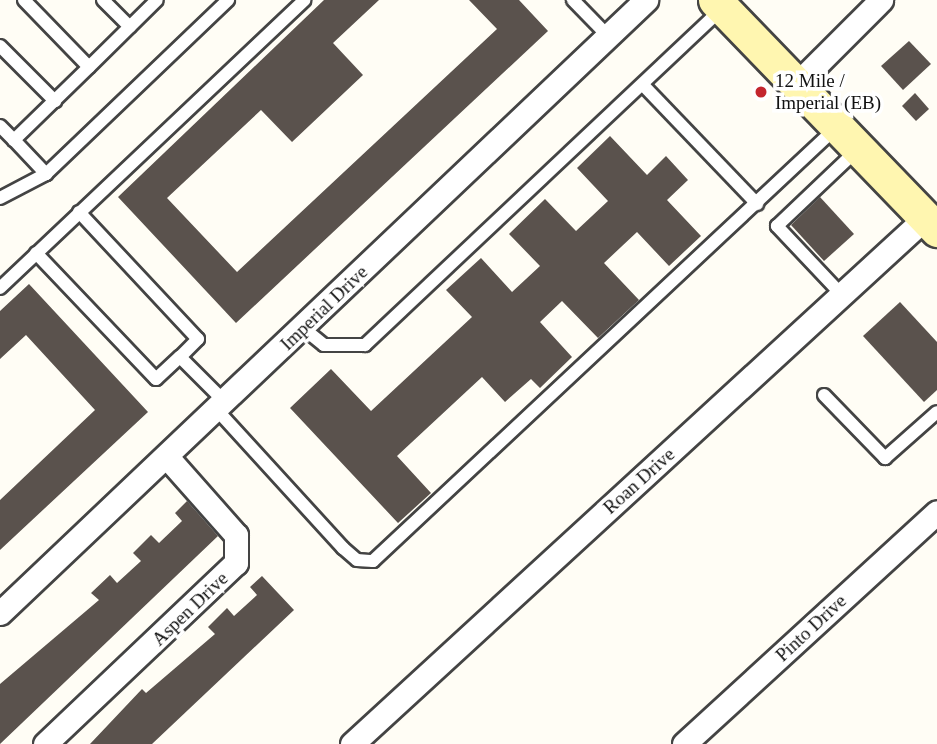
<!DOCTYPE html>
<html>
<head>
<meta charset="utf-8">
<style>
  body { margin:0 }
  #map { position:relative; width:937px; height:744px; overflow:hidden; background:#fffdf5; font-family:Georgia,serif }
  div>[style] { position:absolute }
  .building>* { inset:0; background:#5a524d }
  .roads { filter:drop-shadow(2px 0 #444) drop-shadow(-2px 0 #444) drop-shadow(0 2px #444) drop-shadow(0 -2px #444) }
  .service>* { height:12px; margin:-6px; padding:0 6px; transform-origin:6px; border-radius:6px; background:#fff }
  .minor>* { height:23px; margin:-11.5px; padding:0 11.5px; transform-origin:11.5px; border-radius:11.5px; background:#fff }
  .secondary>* { height:33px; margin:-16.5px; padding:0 16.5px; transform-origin:16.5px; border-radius:16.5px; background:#fff6b0 }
  .dots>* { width:19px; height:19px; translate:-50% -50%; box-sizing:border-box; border:4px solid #fff; border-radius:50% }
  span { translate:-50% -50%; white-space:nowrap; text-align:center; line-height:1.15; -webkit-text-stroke:7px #fff; paint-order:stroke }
  .poi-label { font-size:19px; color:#111 }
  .left { translate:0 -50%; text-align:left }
  .street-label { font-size:19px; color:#111 }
</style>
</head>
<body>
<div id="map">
  <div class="building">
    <i style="clip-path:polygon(324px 0,379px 0,333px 43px,363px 75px,292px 142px,261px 110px,167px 198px,237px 272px,497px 29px,469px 0,519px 0,548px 31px,236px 323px,118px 197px)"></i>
    <i style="clip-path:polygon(909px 41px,931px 64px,903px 90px,881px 66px)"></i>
    <i style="clip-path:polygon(915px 93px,929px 109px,916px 121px,902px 106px)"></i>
    <i style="clip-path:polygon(610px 136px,647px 175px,666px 156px,688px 180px,667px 200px,701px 236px,669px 266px,637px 232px,604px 263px,639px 300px,598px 338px,562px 301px,540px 322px,572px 357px,540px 388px,531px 379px,505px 402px,482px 377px,397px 456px,431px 493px,398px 523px,290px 408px,331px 369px,371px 411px,472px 317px,446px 290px,481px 258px,512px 292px,540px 266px,509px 234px,545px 199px,576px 231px,608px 201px,577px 168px)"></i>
    <i style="clip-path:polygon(820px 197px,854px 234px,824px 261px,791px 225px)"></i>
    <i style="clip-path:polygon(29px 284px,148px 412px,0 550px,0 500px,95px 410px,26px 335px,0 359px,0 311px)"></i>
    <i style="clip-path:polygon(900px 302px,937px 342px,937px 390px,924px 402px,863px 336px)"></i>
    <i style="clip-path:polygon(187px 501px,218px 536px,0 744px,0 684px,99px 600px,91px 593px,110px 575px,117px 583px,141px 561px,133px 553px,151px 535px,159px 543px,182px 521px,175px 513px)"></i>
    <i style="clip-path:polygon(262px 576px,294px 610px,152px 744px,90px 744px,142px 689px,146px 693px,215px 634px,208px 627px,227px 608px,234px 616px,257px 595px,250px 587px)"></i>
  </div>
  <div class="roads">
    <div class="service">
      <i style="left:24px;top:0;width:93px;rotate:45.9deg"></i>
      <i style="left:89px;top:67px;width:105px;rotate:135.8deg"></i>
      <i style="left:14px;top:140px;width:47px;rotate:46.7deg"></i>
      <i style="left:103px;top:0;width:38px;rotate:45deg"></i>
      <i style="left:573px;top:0;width:52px;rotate:45.8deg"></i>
      <i style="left:0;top:46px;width:78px;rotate:45deg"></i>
      <i style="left:89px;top:67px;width:95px;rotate:-44.6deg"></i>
      <i style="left:643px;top:85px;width:165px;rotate:46.2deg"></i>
      <i style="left:0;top:126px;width:20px;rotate:45deg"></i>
      <i style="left:0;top:198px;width:52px;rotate:-27.6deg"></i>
      <i style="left:46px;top:174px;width:252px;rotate:-43.7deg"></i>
      <i style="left:79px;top:212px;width:174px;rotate:46.9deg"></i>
      <i style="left:198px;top:339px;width:25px;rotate:135deg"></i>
      <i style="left:180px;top:357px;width:64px;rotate:45deg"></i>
      <i style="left:36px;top:253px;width:174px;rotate:46.4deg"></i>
      <i style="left:156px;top:379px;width:33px;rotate:-43deg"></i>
      <i style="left:0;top:288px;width:419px;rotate:-43.4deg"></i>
      <i style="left:842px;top:295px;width:95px;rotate:-133.3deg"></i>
      <i style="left:777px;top:226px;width:112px;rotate:-43.5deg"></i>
      <i style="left:303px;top:328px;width:27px;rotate:39deg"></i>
      <i style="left:324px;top:345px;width:41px"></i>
      <i style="left:365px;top:345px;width:491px;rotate:-43.3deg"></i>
      <i style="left:824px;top:395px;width:88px;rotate:45.9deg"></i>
      <i style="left:885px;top:458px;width:69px;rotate:-41.5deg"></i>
      <i style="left:217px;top:410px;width:187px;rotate:47.6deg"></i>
      <i style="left:343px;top:548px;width:18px;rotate:41deg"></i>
      <i style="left:357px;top:560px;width:16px;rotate:4deg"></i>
      <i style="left:373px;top:561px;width:635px;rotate:-43.09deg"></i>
    </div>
    <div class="minor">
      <i style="left:797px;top:84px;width:119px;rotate:-45deg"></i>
      <i style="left:0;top:613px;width:891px;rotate:-43.5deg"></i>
      <i style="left:45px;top:744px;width:263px;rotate:-43.5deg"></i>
      <i style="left:236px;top:563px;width:28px;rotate:-90deg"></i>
      <i style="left:236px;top:535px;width:104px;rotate:-131.5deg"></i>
      <i style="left:352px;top:744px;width:778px;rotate:-42.55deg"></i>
      <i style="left:684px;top:744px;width:343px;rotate:-42.5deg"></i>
    </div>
    <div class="secondary">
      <i style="left:715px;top:0;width:320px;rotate:46deg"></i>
    </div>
  </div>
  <div class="dots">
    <i style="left:761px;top:92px;background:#c4262e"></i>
  </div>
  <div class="poi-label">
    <span class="left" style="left:775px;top:92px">12 Mile /<br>Imperial (EB)</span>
  </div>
  <div class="street-label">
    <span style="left:324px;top:308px;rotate:-44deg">Imperial Drive</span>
    <span style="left:639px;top:481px;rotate:-42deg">Roan Drive</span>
    <span style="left:190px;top:609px;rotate:-44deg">Aspen Drive</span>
    <span style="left:811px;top:628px;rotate:-43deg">Pinto Drive</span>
  </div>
</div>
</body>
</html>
